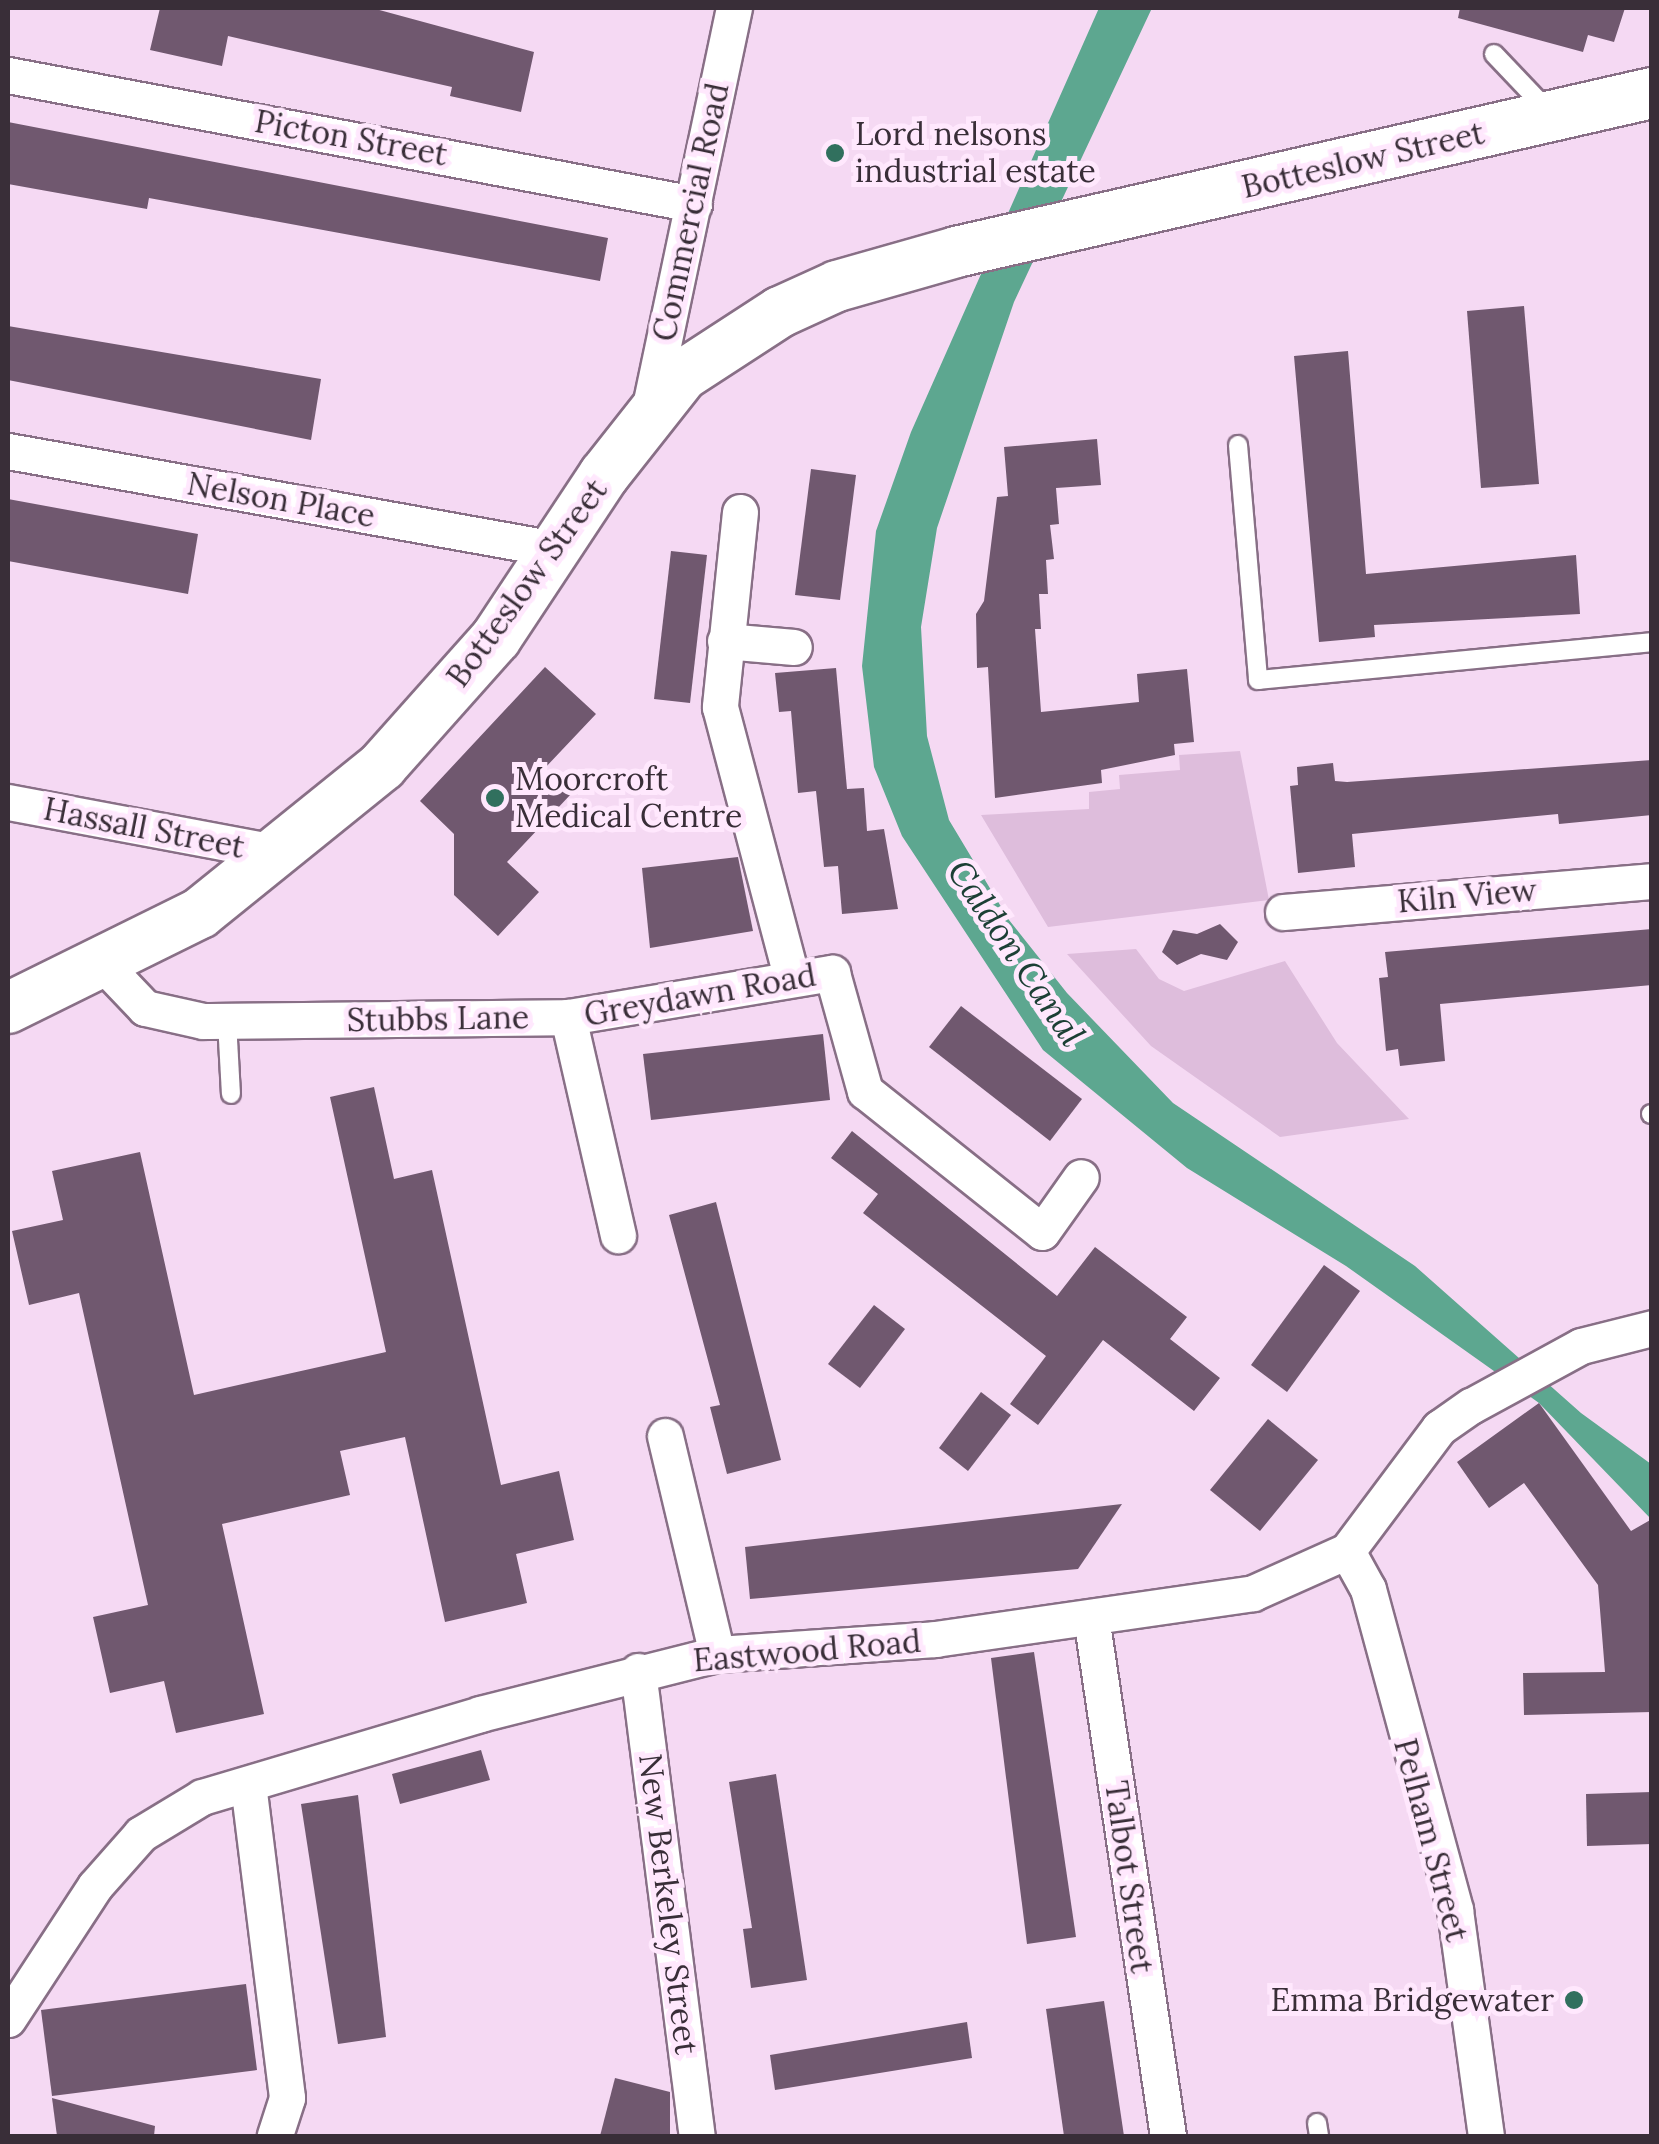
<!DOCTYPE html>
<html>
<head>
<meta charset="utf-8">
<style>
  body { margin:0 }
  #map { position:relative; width:1659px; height:2144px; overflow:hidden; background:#f5d9f3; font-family:Lora,serif }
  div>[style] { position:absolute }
  .green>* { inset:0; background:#debddc }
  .water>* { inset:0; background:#5da790 }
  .building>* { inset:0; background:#70586f }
  .roads { filter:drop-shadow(2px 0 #886f86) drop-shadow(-2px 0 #886f86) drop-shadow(0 2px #886f86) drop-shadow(0 -2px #886f86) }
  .lane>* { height:18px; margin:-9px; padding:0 9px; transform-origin:9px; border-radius:9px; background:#fff }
  .street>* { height:35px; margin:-17.5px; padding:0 17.5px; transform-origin:17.5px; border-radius:17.5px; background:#fff }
  .secondary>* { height:50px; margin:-25px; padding:0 25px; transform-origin:25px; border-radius:25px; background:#fff }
  .dots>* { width:28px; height:28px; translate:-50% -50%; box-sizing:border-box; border:5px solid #ffe8fd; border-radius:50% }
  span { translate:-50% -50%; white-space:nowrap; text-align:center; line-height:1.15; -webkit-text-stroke:10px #ffe8fd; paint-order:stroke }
  .poi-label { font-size:32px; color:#392e38 }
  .left { translate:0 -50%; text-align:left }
  .right { translate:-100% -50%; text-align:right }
  .street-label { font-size:32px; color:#392e38 }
  .water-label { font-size:35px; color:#1c3f35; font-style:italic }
  .frame { position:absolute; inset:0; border:10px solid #392e38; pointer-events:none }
</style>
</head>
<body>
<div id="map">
  <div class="green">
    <i style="clip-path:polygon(1240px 751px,1269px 900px,1048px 927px,981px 815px,1089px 809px,1089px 792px,1120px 789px,1119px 775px,1180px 770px,1179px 755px)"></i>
    <i style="clip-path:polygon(1136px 949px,1159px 979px,1184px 991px,1285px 961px,1337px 1043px,1409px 1119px,1280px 1137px,1151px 1046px,1067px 954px)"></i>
  </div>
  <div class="water">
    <i style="clip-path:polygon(1099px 8px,1152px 8px,1014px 302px,937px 528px,921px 627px,927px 736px,949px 820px,1009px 920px,1067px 993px,1173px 1103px,1415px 1266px,1581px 1413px,1651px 1464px,1651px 1519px,1539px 1403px,1346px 1266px,1187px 1168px,1043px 1050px,902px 836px,874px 767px,862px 666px,876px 531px,911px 432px)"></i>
  </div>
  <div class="building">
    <i style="clip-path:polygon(160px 8px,372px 8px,534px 52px,521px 112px,450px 96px,452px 87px,228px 36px,222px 66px,150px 50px)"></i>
    <i style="clip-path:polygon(1460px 8px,1625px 8px,1614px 42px,1588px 35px,1583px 52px,1458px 18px)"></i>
    <i style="clip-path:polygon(8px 122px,608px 238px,600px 281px,149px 198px,147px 209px,8px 184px)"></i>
    <i style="clip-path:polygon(1524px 306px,1539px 484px,1481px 488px,1467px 311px)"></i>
    <i style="clip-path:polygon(8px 326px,321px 379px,311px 440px,8px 380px)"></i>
    <i style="clip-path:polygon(1348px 351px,1366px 574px,1576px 555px,1580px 614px,1374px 625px,1375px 637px,1319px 642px,1294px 356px)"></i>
    <i style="clip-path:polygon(1097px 439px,1101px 485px,1056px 488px,1059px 524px,1050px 525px,1054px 559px,1046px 560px,1048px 594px,1039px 594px,1041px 629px,1035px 629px,1041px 712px,1139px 702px,1137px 674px,1187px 669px,1194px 742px,1174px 744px,1175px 755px,1101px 770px,1102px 783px,995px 798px,988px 667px,977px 668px,976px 614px,984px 601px,997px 497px,1008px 496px,1004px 447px)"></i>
    <i style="clip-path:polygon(811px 469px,856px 475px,840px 600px,795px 595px)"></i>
    <i style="clip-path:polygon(8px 499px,198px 534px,188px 594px,8px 561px)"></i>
    <i style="clip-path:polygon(671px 551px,707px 555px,690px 703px,654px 699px)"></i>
    <i style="clip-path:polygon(545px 667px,596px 714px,544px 769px,571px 794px,507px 862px,539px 892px,498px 936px,454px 895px,454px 834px,420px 801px)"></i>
    <i style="clip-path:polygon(836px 668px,847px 789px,864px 788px,867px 831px,884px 829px,898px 909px,842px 914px,838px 866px,824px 867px,816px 791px,798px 793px,791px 711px,779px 712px,775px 673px)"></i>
    <i style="clip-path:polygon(1652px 760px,1652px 815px,1559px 824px,1558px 814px,1352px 834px,1355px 867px,1298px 873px,1290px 786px,1298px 785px,1297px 767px,1333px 763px,1335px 781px,1347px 782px)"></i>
    <i style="clip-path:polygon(738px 857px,753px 931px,650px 948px,642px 868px)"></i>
    <i style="clip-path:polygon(1220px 924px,1238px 942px,1227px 960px,1201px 954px,1177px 965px,1162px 952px,1173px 930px,1197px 934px)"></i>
    <i style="clip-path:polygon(1652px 929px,1652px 985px,1440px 1004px,1445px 1061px,1400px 1066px,1398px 1049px,1386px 1051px,1379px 978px,1388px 977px,1385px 952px)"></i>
    <i style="clip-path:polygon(961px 1006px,1082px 1099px,1050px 1141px,929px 1047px)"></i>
    <i style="clip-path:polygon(823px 1034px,830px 1100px,651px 1120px,643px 1054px)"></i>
    <i style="clip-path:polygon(374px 1087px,394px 1179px,432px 1170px,501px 1485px,559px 1471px,574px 1540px,516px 1554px,527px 1603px,445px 1622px,405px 1437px,340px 1451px,350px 1495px,222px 1524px,264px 1714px,176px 1733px,164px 1681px,110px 1693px,93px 1617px,148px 1605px,79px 1293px,29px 1305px,12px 1231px,63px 1220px,52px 1171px,140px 1152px,194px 1395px,386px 1352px,330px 1097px)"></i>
    <i style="clip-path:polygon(852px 1131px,1057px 1296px,1095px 1247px,1187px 1317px,1170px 1339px,1220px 1378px,1194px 1411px,1103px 1340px,1038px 1425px,1010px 1404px,1046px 1356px,863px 1213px,878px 1194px,831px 1158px)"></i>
    <i style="clip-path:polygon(716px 1202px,781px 1460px,727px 1474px,710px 1407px,720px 1405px,669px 1215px)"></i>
    <i style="clip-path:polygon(1324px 1265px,1360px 1291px,1287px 1392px,1251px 1365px)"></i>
    <i style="clip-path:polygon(874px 1305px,905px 1329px,860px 1388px,828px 1364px)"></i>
    <i style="clip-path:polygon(981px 1392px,1011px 1415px,968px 1471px,939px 1448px)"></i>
    <i style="clip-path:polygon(1539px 1403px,1631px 1531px,1652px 1519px,1652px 1712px,1524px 1715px,1523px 1673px,1605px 1672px,1598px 1585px,1524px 1483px,1489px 1508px,1457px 1462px)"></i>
    <i style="clip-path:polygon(1268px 1419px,1318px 1460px,1260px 1531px,1210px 1490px)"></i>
    <i style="clip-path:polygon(1122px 1504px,1078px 1569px,750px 1599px,745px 1547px)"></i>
    <i style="clip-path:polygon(1034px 1652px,1076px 1937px,1027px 1944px,991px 1658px)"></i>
    <i style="clip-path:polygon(481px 1750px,490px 1780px,400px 1804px,392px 1774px)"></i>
    <i style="clip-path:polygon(776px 1774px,807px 1980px,751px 1988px,743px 1929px,752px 1928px,729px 1782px)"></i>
    <i style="clip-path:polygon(1652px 1792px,1652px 1844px,1587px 1846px,1586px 1794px)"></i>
    <i style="clip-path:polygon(358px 1795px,386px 2037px,338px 2044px,301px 1804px)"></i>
    <i style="clip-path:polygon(246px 1984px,257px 2070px,52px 2096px,41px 2010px)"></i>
    <i style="clip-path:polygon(1104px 2001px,1124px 2136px,1064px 2136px,1046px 2009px)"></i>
    <i style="clip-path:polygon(967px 2022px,972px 2058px,775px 2090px,770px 2055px)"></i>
    <i style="clip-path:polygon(615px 2078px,670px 2092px,670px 2136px,600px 2136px)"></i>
    <i style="clip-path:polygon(52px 2098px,155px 2126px,154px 2136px,57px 2136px)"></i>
  </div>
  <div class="roads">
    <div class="lane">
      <i style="left:1494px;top:54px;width:80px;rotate:46.5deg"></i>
      <i style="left:1238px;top:445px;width:236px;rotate:85.1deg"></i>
      <i style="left:1258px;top:680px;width:396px;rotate:-5.5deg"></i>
      <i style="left:227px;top:1021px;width:73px;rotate:86.9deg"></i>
      <i style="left:1651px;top:1114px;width:1px"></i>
      <i style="left:1317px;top:2123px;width:13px;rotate:81deg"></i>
    </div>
    <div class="street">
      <i style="left:8px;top:75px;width:698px;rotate:10.65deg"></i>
      <i style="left:649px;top:411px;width:412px;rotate:-78.1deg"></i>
      <i style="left:8px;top:451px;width:556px;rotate:10.16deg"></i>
      <i style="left:740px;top:512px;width:196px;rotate:95.9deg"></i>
      <i style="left:720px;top:707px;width:281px;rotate:75.2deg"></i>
      <i style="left:725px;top:641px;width:69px;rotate:5deg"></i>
      <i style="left:8px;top:802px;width:278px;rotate:10.6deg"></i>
      <i style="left:1283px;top:912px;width:370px;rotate:-4.8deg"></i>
      <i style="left:105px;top:966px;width:58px;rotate:46.4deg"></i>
      <i style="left:145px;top:1008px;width:59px;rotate:12.6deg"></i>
      <i style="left:203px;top:1021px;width:365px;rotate:-0.6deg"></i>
      <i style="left:568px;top:1017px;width:224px;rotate:77.1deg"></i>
      <i style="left:568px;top:1017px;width:268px;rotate:-9.5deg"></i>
      <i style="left:832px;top:973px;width:123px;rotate:74.4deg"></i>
      <i style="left:865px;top:1091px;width:226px;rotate:38.5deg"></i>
      <i style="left:1042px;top:1232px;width:67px;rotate:-54.7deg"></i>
      <i style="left:665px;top:1436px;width:224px;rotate:76.6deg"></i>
      <i style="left:1347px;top:1551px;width:43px;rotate:61.1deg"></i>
      <i style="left:1368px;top:1589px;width:333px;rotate:74.8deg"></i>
      <i style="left:1455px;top:1910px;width:228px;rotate:82.2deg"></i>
      <i style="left:1091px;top:1617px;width:525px;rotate:81.56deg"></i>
      <i style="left:638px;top:1671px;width:469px;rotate:82.8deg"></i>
      <i style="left:248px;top:1784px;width:316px;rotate:82.9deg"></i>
      <i style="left:287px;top:2098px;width:40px;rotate:108deg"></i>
      <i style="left:8px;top:2019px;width:159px;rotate:-56.8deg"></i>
      <i style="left:95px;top:1886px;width:69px;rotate:-48.5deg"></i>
      <i style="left:141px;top:1834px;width:71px;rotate:-31.2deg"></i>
      <i style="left:202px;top:1797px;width:290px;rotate:-16.6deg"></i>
      <i style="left:480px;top:1714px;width:244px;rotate:-14.2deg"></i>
      <i style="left:717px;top:1654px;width:219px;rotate:-3.9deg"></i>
      <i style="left:935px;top:1639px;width:321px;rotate:-8.2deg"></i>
      <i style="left:1253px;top:1593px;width:103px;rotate:-24.1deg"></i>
      <i style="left:1347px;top:1551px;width:154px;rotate:-53.2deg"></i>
      <i style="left:1439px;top:1428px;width:39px;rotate:-35deg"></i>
      <i style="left:1471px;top:1406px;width:125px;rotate:-28.6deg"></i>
      <i style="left:1581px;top:1346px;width:73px;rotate:-14.2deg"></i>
    </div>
    <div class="secondary">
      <i style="left:8px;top:1008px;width:214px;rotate:-26.3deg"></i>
      <i style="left:200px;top:913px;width:234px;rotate:-38.9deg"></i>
      <i style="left:382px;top:766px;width:171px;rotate:-48.3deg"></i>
      <i style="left:496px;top:638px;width:196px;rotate:-56.5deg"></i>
      <i style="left:604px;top:475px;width:127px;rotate:-51.7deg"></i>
      <i style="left:683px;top:375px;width:116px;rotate:-33deg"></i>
      <i style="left:780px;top:312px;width:63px;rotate:-24.5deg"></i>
      <i style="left:837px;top:286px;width:124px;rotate:-15.9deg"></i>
      <i style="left:956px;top:252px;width:714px;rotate:-12.87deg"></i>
    </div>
  </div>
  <div class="dots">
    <i style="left:835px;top:153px;background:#31705e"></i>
    <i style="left:495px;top:798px;background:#31705e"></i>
    <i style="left:1574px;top:2000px;background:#31705e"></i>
  </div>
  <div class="poi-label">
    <span class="left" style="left:855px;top:153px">Lord nelsons<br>industrial estate</span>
    <span class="left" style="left:515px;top:798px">Moorcroft<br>Medical Centre</span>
    <span class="right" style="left:1554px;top:2000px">Emma Bridgewater</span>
  </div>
  <div class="street-label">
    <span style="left:351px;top:138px;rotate:10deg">Picton Street</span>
    <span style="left:1363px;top:160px;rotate:-13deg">Botteslow Street</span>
    <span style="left:691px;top:212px;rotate:-78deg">Commercial Road</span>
    <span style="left:281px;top:500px;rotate:10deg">Nelson Place</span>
    <span style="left:527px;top:583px;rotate:-54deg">Botteslow Street</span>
    <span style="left:144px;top:828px;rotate:11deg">Hassall Street</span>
    <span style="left:1467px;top:896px;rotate:-5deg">Kiln View</span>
    <span style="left:700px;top:995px;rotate:-10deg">Greydawn Road</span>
    <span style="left:438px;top:1019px;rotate:-1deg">Stubbs Lane</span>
    <span style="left:807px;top:1651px;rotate:-5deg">Eastwood Road</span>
    <span style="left:1431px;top:1840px;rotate:75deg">Pelham Street</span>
    <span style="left:1129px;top:1877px;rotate:82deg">Talbot Street</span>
    <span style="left:668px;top:1904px;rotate:83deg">New Berkeley Street</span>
  </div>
  <div class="water-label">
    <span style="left:1016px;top:953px;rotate:56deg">Caldon Canal</span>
  </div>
  <div class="frame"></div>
</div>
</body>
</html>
